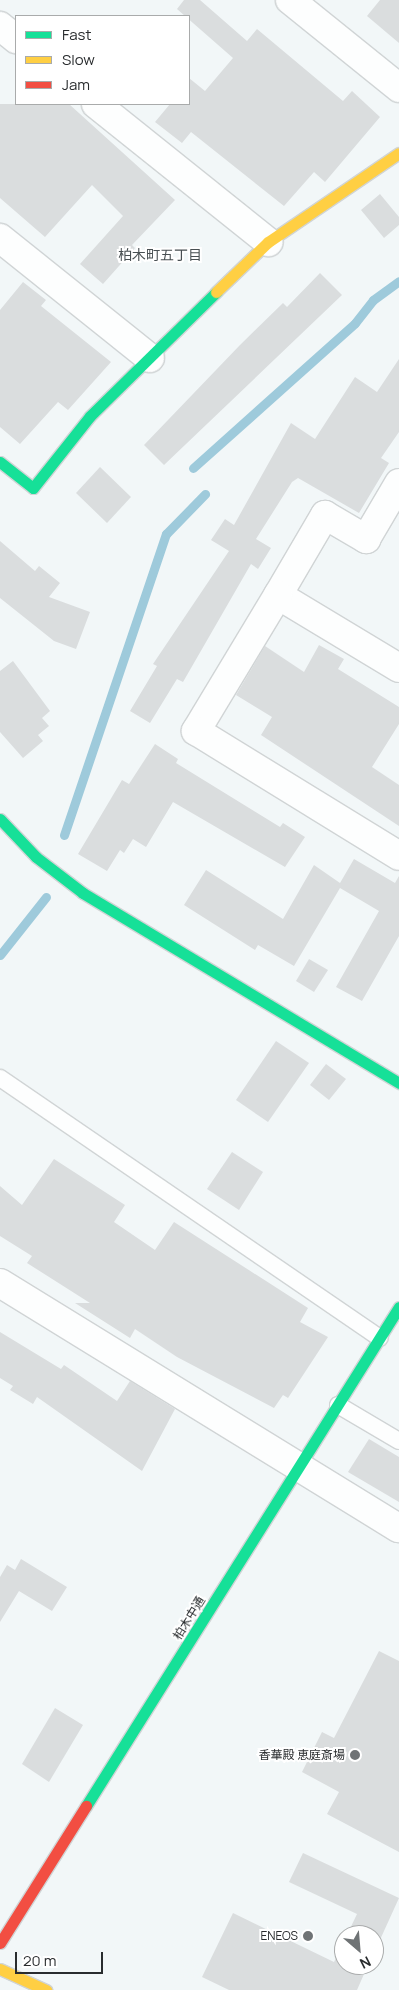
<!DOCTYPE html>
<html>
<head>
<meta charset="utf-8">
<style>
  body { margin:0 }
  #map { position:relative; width:399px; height:1990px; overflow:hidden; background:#f2f7f8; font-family:Manrope,"Noto Sans JP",sans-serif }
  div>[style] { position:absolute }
  .stream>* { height:9px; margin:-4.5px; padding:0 4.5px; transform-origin:4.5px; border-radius:4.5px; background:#9ecadb }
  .building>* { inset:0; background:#daddde }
  .roads { filter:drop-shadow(1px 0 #d0d4d5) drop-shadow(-1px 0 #d0d4d5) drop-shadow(0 1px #d0d4d5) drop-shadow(0 -1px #d0d4d5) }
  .lane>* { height:16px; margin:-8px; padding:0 8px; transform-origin:8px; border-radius:8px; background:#fdfefe }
  .street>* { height:28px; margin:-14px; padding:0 14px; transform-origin:14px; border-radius:14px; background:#fdfefe }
  .fast>* { height:11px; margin:-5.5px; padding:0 5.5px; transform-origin:5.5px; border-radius:5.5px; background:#16e098 }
  .slow>* { height:11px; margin:-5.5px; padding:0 5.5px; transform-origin:5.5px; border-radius:5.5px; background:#ffcf43 }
  .jam>* { height:11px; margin:-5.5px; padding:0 5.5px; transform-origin:5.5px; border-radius:5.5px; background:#f24e42 }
  .dots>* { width:14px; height:14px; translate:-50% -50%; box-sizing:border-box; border:2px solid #fff; border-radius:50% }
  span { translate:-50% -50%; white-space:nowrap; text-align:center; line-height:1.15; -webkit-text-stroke:4px #fff; paint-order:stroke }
  .street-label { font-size:12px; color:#292c2e }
  .poi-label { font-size:12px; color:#292c2e }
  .right { translate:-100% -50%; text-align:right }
  .neighbourhood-label { font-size:14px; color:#484f52 }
  .legend { position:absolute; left:15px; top:15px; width:175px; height:90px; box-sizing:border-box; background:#fff; border:1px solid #a9abab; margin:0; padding:6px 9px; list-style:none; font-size:15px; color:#292c2e }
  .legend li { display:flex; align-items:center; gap:10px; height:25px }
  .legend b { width:25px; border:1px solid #a9abab }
  .north { position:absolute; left:334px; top:1925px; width:50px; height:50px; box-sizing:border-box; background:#fff; border:1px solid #a9abab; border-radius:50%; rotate:153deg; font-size:14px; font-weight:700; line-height:20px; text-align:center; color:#292c2e }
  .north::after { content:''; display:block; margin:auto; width:18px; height:22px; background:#6f7375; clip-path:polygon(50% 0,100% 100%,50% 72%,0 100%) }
  .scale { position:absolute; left:15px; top:1952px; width:88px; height:22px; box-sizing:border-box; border:2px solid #292c2e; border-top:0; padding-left:6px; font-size:15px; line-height:18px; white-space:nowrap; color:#292c2e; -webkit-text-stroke:4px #fff; paint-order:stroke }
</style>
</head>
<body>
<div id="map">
  <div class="stream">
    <i style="left:193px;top:468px;width:217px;rotate:-41.8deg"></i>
    <i style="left:355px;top:323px;width:29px;rotate:-52deg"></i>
    <i style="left:373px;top:300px;width:32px;rotate:-36deg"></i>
    <i style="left:64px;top:835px;width:318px;rotate:-71.3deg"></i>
    <i style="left:166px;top:534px;width:56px;rotate:-45.7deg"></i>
    <i style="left:0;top:955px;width:74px;rotate:-51.6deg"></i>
  </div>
  <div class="building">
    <i style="clip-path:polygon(184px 0,200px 0,247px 41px,257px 29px,343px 101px,352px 91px,380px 117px,325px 182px,314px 172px,284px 206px,191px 132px,182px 143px,155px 122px,170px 104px,189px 104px,189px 78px,205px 91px,233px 58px,177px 9px)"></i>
    <i style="clip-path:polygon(380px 0,399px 0,399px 43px,367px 16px)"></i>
    <i style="clip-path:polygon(0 104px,69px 104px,175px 200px,132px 245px,135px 248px,103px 284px,80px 264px,123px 216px,92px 185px,45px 237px,0 198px)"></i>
    <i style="clip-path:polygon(380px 194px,399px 217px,399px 225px,384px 238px,361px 210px)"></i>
    <i style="clip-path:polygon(320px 273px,342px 295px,164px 465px,144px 445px,240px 345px,283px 303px,287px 307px)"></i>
    <i style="clip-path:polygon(23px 282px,46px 300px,41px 306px,111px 362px,68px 410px,58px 402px,20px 444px,0 427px,0 310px)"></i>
    <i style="clip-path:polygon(399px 359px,399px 432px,381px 458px,389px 463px,359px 513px,298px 478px,292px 482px,256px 539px,271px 548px,258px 569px,251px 564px,183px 682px,177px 679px,150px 723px,130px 711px,157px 666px,153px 664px,229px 551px,211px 540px,225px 519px,234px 525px,291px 423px,315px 439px,355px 377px,377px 392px)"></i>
    <i style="clip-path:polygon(100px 467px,131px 497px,107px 523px,76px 493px)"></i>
    <i style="clip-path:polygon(0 541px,35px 571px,39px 566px,60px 583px,49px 597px,90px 612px,76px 649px,54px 641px,0 598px)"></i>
    <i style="clip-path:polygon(319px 645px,344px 659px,338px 669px,399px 707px,399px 724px,372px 767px,399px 785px,399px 826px,261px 735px,272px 717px,236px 695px,265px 646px,304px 672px)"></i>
    <i style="clip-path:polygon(13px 661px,50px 711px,42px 718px,49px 726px,38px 735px,43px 741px,23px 758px,0 732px,0 671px)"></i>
    <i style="clip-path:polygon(155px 744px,178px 759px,176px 763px,280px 827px,283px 823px,305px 837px,285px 867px,173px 802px,146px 847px,133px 839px,124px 853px,120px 850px,107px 871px,78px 854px,122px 780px,129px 784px)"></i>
    <i style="clip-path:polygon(354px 859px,395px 883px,399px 876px,399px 936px,362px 1001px,336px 987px,379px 911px,340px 888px,294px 966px,258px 945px,255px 950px,184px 905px,206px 870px,283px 919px,314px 865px,340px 883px)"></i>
    <i style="clip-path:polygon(309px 959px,328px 970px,314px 992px,296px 981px)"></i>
    <i style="clip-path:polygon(276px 1041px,309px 1063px,268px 1122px,236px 1100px)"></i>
    <i style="clip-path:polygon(326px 1064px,346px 1079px,329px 1100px,310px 1085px)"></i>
    <i style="clip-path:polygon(232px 1152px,263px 1172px,239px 1210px,207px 1189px)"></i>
    <i style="clip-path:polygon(54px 1159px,125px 1205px,114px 1222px,155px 1250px,174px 1222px,308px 1308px,300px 1322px,328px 1337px,288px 1398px,283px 1395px,274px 1408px,177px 1357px,135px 1329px,130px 1338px,75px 1303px,90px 1303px,27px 1263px,32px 1256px,0 1236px,0 1186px,22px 1205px)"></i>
    <i style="clip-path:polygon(0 1332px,61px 1369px,64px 1365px,117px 1401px,130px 1381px,175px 1409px,142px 1471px,37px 1397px,33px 1404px,10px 1390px,13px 1386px,0 1378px)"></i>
    <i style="clip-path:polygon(369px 1439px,399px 1457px,399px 1502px,348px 1472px)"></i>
    <i style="clip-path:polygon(21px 1559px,67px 1587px,52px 1611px,19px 1591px,0 1622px,0 1577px,7px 1565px,15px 1570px)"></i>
    <i style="clip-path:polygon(379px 1651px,399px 1661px,399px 1852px,327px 1814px,339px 1792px,302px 1772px,322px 1732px,334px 1738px)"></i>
    <i style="clip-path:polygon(55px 1708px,83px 1725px,49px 1782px,22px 1764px)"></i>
    <i style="clip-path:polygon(303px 1853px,399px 1898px,374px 1953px,374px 1935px,347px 1935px,357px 1914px,289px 1882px)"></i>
    <i style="clip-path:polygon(233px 1913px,334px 1962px,344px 1941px,344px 1965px,368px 1965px,357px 1990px,229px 1990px,202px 1977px)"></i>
  </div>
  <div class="roads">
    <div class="lane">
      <i style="left:0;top:1078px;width:460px;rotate:34.4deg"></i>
      <i style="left:338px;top:1405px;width:71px;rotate:30.5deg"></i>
    </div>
    <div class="street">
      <i style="left:290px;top:0;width:140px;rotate:38.9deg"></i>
      <i style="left:0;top:26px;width:21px;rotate:39deg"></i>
      <i style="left:96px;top:104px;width:221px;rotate:38.7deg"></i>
      <i style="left:0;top:238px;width:192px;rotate:38.7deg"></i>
      <i style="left:278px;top:595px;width:93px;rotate:-59.6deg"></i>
      <i style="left:325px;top:515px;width:48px;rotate:30.3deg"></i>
      <i style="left:366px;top:539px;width:65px;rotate:-59.5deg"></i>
      <i style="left:399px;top:668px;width:141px;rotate:-148.9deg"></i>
      <i style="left:278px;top:595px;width:159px;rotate:121.1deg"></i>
      <i style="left:196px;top:731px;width:238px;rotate:31.6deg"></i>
      <i style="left:0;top:1283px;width:468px;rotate:31.6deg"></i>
    </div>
    <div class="fast">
      <i style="left:0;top:462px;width:42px;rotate:38.2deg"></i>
      <i style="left:33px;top:488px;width:92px;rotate:-51.6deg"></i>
      <i style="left:90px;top:416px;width:177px;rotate:-44.5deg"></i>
      <i style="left:0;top:819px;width:52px;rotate:46.5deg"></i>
      <i style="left:36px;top:857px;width:59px;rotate:37.5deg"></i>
      <i style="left:83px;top:893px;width:369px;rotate:31deg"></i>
      <i style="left:86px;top:1806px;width:589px;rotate:-57.9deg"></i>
    </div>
    <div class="slow">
      <i style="left:216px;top:292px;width:72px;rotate:-43.9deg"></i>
      <i style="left:268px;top:242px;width:158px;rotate:-34.2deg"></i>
      <i style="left:0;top:1969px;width:51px;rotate:24.5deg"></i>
    </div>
    <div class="jam">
      <i style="left:0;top:1943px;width:162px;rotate:-57.9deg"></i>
    </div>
  </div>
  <div class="dots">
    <i style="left:355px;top:1755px;background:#6f7375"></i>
    <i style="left:308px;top:1936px;background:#6f7375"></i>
  </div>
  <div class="street-label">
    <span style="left:189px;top:1618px;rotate:-58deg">柏木中通</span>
  </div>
  <div class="poi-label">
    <span class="right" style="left:345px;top:1755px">香華殿 恵庭斎場</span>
    <span class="right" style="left:298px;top:1936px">ENEOS</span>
  </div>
  <div class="neighbourhood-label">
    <span style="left:160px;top:255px">柏木町五丁目</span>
  </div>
  <ul class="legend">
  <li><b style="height:6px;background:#16e098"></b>Fast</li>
  <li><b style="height:6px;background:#ffcf43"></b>Slow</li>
  <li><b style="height:6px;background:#f24e42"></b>Jam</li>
  </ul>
  <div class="north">N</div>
  <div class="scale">20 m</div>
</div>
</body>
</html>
